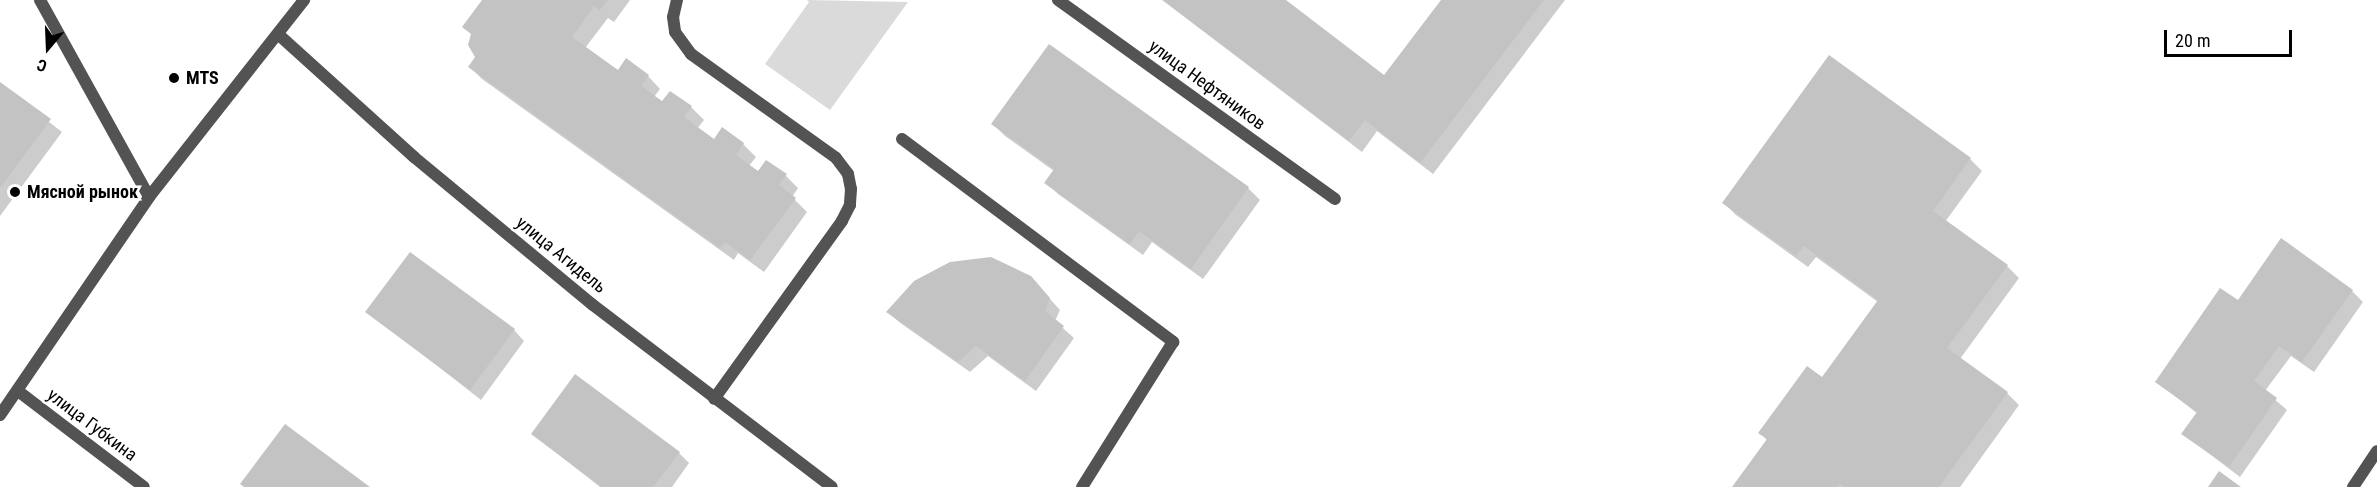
<!DOCTYPE html>
<html>
<head>
<meta charset="utf-8">
<style>
  body { margin:0 }
  #map { position:relative; width:2377px; height:487px; overflow:hidden; background:#fff; font-family:"Roboto Condensed",sans-serif }
  div>[style] { position:absolute }
  .green>* { inset:0; background:#dadada }
  .shadow>* { inset:0; background:#0003 }
  .building>* { inset:0; background:#c3c3c3 }
  .service>* { height:12px; margin:-6px; padding:0 6px; transform-origin:6px; border-radius:6px; background:#535353 }
  .minor>* { height:12px; margin:-6px; padding:0 6px; transform-origin:6px; border-radius:6px; background:#535353 }
  .tertiary>* { height:12px; margin:-6px; padding:0 6px; transform-origin:6px; border-radius:6px; background:#535353 }
  .dots>* { width:16px; height:16px; translate:-50% -50%; box-sizing:border-box; border:3px solid #fff; border-radius:50% }
  span { translate:-50% -50%; white-space:nowrap; text-align:center; line-height:1.15; -webkit-text-stroke:5px #fff; paint-order:stroke }
  .poi-label { font-size:18px; color:#000; font-weight:700 }
  .left { translate:0 -50%; text-align:left }
  .street-label { font-size:18px; color:#000 }
  .north { position:absolute; left:18px; top:18px; width:60px; height:60px; -webkit-text-stroke:4px #fff; paint-order:stroke; rotate:199deg; font-size:16px; font-weight:700; line-height:24px; text-align:center; color:#000 }
  .north::after { content:''; display:block; margin:auto; width:21px; height:27px; background:#000; clip-path:polygon(50% 0,100% 100%,50% 72%,0 100%) }
  .scale { position:absolute; left:2164px; top:30px; width:128px; height:27px; box-sizing:border-box; border:3px solid #000; border-top:0; padding-left:8px; font-size:18px; line-height:21px; white-space:nowrap; color:#000; -webkit-text-stroke:4px #fff; paint-order:stroke }
</style>
</head>
<body>
<div id="map">
  <div class="green">
    <i style="clip-path:polygon(807px 0,908px 2px,830px 110px,765px 64px,809px 2px)"></i>
  </div>
  <div class="shadow">
    <i style="clip-path:polygon(484px 0,630px 0,614px 22px,608px 18px,585px 48px,618px 72px,648px 76px,660px 89px,654px 97px,662px 104px,691px 107px,704px 120px,697px 129px,714px 141px,743px 144px,756px 157px,749px 166px,759px 173px,786px 176px,798px 188px,792px 197px,807px 212px,764px 272px,738px 253px,734px 260px,482px 79px,470px 67px,477px 57px)"></i>
    <i style="clip-path:polygon(1162px 0,1284px 0,1384px 77px,1443px 0,1565px 0,1433px 174px,1377px 131px,1362px 152px)"></i>
    <i style="clip-path:polygon(0 84px,62px 132px,0 216px)"></i>
    <i style="clip-path:polygon(993px 124px,1248px 188px,1260px 200px,1203px 279px,1152px 242px,1143px 255px,1058px 194px,1046px 182px,1054px 171px,1005px 136px)"></i>
    <i style="clip-path:polygon(1970px 159px,1982px 171px,1945px 222px,2007px 266px,2019px 278px,1960px 359px,2007px 393px,2019px 405px,1960px 487px,1734px 487px,1768px 441px,1760px 433px,1823px 379px,1878px 302px,1816px 257px,1808px 267px,1736px 215px,1724px 203px)"></i>
    <i style="clip-path:polygon(1041px 289px,1060px 310px,1055px 321px,1074px 338px,1036px 391px,988px 356px,970px 372px,899px 322px,888px 312px)"></i>
    <i style="clip-path:polygon(2352px 291px,2363px 302px,2314px 372px,2291px 356px,2265px 391px,2287px 410px,2240px 477px,2183px 434px,2198px 414px,2157px 382px,2238px 302px)"></i>
    <i style="clip-path:polygon(367px 311px,514px 330px,524px 341px,481px 400px)"></i>
    <i style="clip-path:polygon(532px 434px,679px 453px,689px 463px,672px 487px,600px 487px)"></i>
  </div>
  <div class="building">
    <i style="clip-path:polygon(482px 0,608px 0,600px 10px,594px 6px,572px 37px,618px 70px,626px 58px,649px 75px,641px 86px,662px 101px,670px 91px,692px 106px,684px 117px,714px 139px,722px 127px,744px 143px,736px 155px,758px 171px,766px 160px,787px 174px,779px 185px,796px 198px,750px 260px,725px 242px,720px 248px,468px 67px,475px 57px,468px 45px,471px 34px,462px 27px)"></i>
    <i style="clip-path:polygon(1163px 0,1286px 0,1384px 75px,1441px 0,1544px 0,1420px 163px,1365px 120px,1349px 141px)"></i>
    <i style="clip-path:polygon(1049px 44px,1249px 187px,1191px 269px,1139px 231px,1130px 244px,1044px 183px,1054px 169px,991px 124px)"></i>
    <i style="clip-path:polygon(1829px 55px,1971px 158px,1933px 211px,2008px 265px,1947px 348px,2008px 392px,1939px 487px,1844px 487px,1840px 484px,1837px 487px,1732px 487px,1767px 439px,1758px 433px,1807px 366px,1822px 377px,1878px 300px,1804px 246px,1796px 256px,1722px 203px)"></i>
    <i style="clip-path:polygon(0 82px,51px 119px,0 188px)"></i>
    <i style="clip-path:polygon(2281px 238px,2353px 290px,2302px 362px,2279px 346px,2254px 381px,2277px 398px,2229px 467px,2181px 434px,2197px 412px,2155px 382px,2220px 288px,2238px 300px)"></i>
    <i style="clip-path:polygon(410px 252px,515px 329px,470px 390px,365px 312px)"></i>
    <i style="clip-path:polygon(991px 257px,1031px 276px,1050px 298px,1045px 311px,1064px 326px,1025px 381px,976px 346px,958px 362px,886px 312px,914px 281px,950px 262px)"></i>
    <i style="clip-path:polygon(575px 374px,680px 452px,653px 487px,602px 487px,531px 434px)"></i>
    <i style="clip-path:polygon(285px 424px,370px 487px,244px 487px,240px 484px)"></i>
    <i style="clip-path:polygon(2219px 471px,2241px 487px,2208px 487px)"></i>
  </div>
  <div class="service">
    <i style="left:40px;top:0;width:225px;rotate:61deg"></i>
    <i style="left:677px;top:0;width:17px;rotate:103deg"></i>
    <i style="left:673px;top:17px;width:15px;rotate:82deg"></i>
    <i style="left:675px;top:32px;width:27px;rotate:54deg"></i>
    <i style="left:691px;top:54px;width:178px;rotate:35.6deg"></i>
    <i style="left:836px;top:158px;width:20px;rotate:53deg"></i>
    <i style="left:848px;top:174px;width:15px;rotate:79deg"></i>
    <i style="left:851px;top:189px;width:16px;rotate:94deg"></i>
    <i style="left:850px;top:205px;width:18px;rotate:117deg"></i>
    <i style="left:842px;top:221px;width:219px;rotate:125.7deg"></i>
    <i style="left:902px;top:139px;width:339px;rotate:36.8deg"></i>
    <i style="left:1173px;top:342px;width:171px;rotate:122.1deg"></i>
    <i style="left:2353px;top:487px;width:43px;rotate:-56.3deg"></i>
  </div>
  <div class="minor">
    <i style="left:1058px;top:0;width:341px;rotate:35.7deg"></i>
    <i style="left:279px;top:35px;width:182px;rotate:42.1deg"></i>
    <i style="left:414px;top:157px;width:232px;rotate:39.6deg"></i>
    <i style="left:593px;top:305px;width:300px;rotate:37.3deg"></i>
    <i style="left:18px;top:391px;width:158px;rotate:37.3deg"></i>
  </div>
  <div class="tertiary">
    <i style="left:0;top:415px;width:264px;rotate:-55.6deg"></i>
    <i style="left:149px;top:197px;width:251px;rotate:-51.8deg"></i>
  </div>
  <div class="dots">
    <i style="left:174px;top:78px;background:#000"></i>
    <i style="left:15px;top:192px;background:#000"></i>
  </div>
  <div class="poi-label">
    <span class="left" style="left:186px;top:78px">MTS</span>
    <span class="left" style="left:27px;top:192px">Мясной рынок</span>
  </div>
  <div class="street-label">
    <span style="left:1207px;top:85px;rotate:36deg">улица Нефтяников</span>
    <span style="left:561px;top:255px;rotate:39deg">улица Агидель</span>
    <span style="left:92px;top:425px;rotate:37deg">улица Губкина</span>
  </div>
  <div class="north">С</div>
  <div class="scale">20 m</div>
</div>
</body>
</html>
